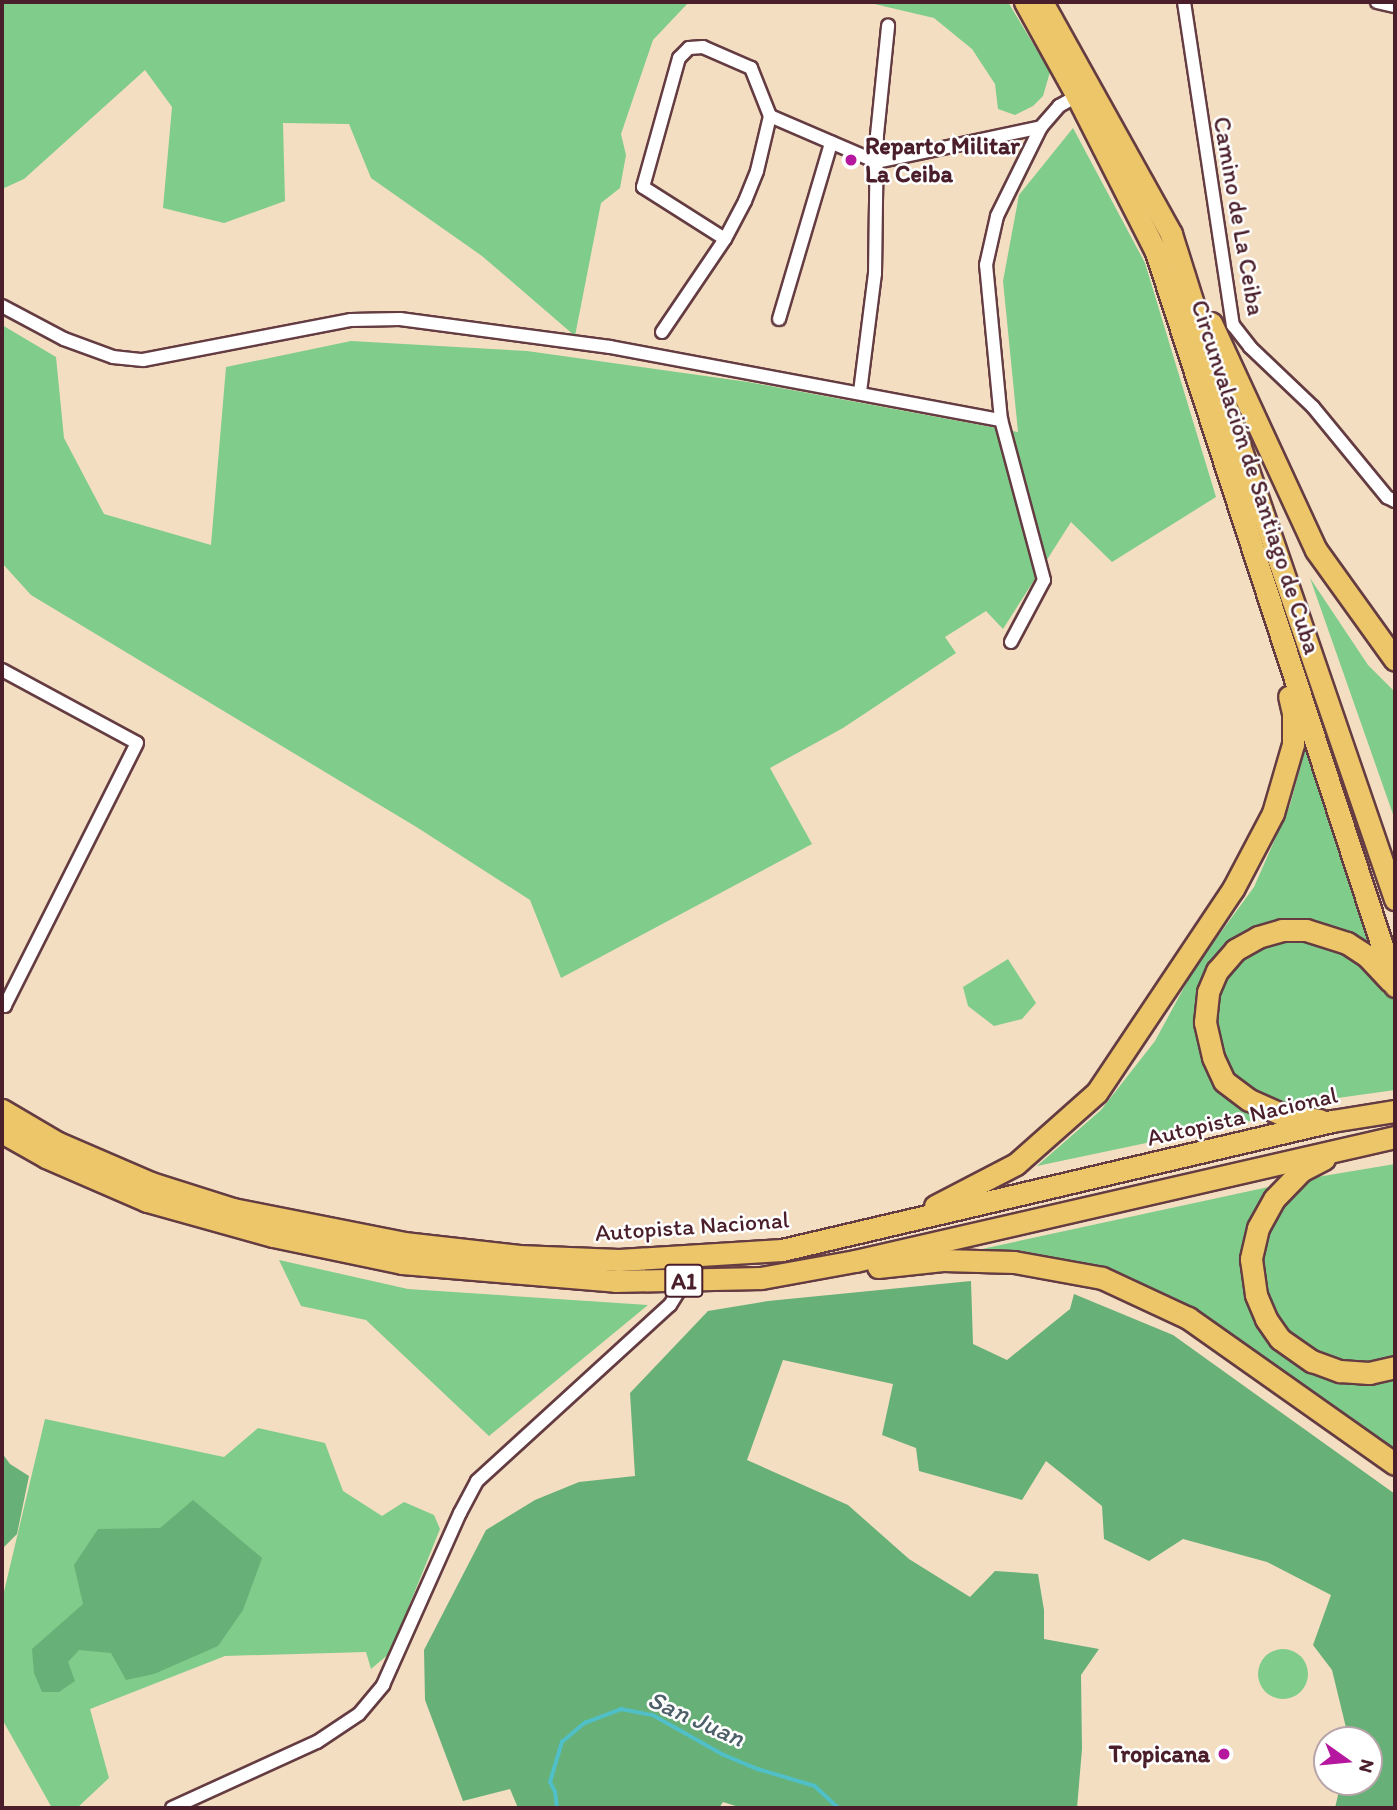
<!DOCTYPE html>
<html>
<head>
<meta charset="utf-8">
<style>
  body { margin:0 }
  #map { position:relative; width:1397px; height:1810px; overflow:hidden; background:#f4dec2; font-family:Itim,sans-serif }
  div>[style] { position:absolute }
  .green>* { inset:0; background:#7fcc8b }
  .round { border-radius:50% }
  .forest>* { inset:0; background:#67b077 }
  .stream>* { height:3.5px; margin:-1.75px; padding:0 1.75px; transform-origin:1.75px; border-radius:1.75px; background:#51bfc7 }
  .roads { filter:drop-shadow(2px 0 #643c42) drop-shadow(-2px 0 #643c42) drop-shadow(0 2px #643c42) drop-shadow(0 -2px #643c42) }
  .street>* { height:12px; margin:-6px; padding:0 6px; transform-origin:6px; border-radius:6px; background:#fff }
  .highway>* { height:21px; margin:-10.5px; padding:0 10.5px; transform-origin:10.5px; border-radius:10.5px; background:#ecc669 }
  .dots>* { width:19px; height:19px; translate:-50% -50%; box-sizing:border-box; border:4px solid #fff; border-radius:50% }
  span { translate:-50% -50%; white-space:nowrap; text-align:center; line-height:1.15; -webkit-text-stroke:5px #fff; paint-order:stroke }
  .shield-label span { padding:2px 5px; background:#fff; border:2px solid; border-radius:5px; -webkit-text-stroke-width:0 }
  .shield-label { font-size:23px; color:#4a1f2b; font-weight:700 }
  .poi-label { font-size:24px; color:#4a1f2b; font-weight:700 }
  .left { translate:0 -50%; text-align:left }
  .right { translate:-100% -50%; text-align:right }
  .street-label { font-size:24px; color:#4a1f2b }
  .water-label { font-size:26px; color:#4d5f69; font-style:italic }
  .frame { position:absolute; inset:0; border:4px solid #4a1f2b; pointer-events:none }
  .north { position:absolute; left:1313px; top:1726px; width:70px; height:70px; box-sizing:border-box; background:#fff; border:2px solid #b7a5aa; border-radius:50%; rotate:105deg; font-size:19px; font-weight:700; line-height:28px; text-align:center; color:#4a1f2b }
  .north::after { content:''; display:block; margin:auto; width:24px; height:32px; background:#b5179e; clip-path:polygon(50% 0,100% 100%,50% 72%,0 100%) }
</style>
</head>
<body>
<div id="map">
  <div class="green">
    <i style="clip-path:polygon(2px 2px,689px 2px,653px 40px,621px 134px,626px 155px,620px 188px,601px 203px,575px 336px,482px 256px,371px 178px,349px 124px,283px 123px,285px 201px,224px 223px,163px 208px,172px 107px,145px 70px,24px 179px,2px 189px)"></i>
    <i style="clip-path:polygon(866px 2px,1008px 2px,1050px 72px,1043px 96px,1033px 106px,1015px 115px,998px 109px,995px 84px,972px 49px,934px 18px)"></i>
    <i style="clip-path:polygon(1073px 128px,1145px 263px,1216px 497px,1112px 562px,1071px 522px,1003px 629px,986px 611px,945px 637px,956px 653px,843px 728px,770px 768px,812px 844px,561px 978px,530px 900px,418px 828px,31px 595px,2px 563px,2px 325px,56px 357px,64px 438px,104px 514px,211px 545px,226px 367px,351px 341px,527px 351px,748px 382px,1018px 432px,1003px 281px,1019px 195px)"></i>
    <i style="clip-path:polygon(1310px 578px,1368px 665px,1395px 692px,1395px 820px)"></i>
    <i style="clip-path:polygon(1305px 749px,1393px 996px,1395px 1090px,1309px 1102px,1265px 1118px,1037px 1166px,1101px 1110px,1155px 1041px,1194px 969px,1254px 887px,1290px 805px)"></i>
    <i style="clip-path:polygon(1008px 959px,1036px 1003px,1022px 1019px,994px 1026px,968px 1006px,963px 987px)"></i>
    <i style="clip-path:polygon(1395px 1164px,1395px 1452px,1189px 1308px,1102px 1267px,968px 1252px,1305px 1179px)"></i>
    <i style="clip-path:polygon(279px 1260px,408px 1289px,648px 1305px,489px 1436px,366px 1320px,301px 1306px)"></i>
    <i style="clip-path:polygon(45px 1419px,224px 1457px,258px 1428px,325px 1443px,343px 1491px,382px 1516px,404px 1502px,434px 1515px,440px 1529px,390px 1653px,371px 1669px,366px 1652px,225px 1656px,90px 1709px,109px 1778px,77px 1808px,52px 1808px,2px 1719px,2px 1600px)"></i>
    <i class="round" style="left:1258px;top:1649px;width:50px;height:50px"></i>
  </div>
  <div class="forest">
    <i style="clip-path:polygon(971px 1281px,973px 1344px,1007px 1360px,1070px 1309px,1074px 1294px,1173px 1335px,1395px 1494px,1395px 1808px,1335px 1808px,1341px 1782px,1369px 1782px,1369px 1740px,1349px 1740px,1332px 1670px,1313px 1645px,1331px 1595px,1267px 1562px,1183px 1539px,1149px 1561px,1104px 1539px,1102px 1506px,1046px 1461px,1022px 1500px,919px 1471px,916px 1448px,882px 1435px,893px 1384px,783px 1360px,747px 1460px,848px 1505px,909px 1559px,970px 1597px,995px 1571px,1038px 1574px,1044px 1610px,1044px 1639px,1099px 1649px,1081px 1675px,1082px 1749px,1077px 1808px,742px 1808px,723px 1802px,719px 1808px,518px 1808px,510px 1789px,463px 1801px,425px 1700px,424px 1650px,486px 1530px,535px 1500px,579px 1482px,635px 1476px,630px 1393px,708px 1311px,768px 1301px)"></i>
    <i style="clip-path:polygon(2px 1453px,10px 1464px,29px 1476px,17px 1534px,2px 1549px)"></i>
    <i style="clip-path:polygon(193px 1500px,262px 1558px,243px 1610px,218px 1646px,154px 1674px,126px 1680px,111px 1653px,79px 1650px,68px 1662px,75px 1681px,59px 1692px,42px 1692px,34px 1673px,32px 1649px,83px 1604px,74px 1565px,98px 1529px,160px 1528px)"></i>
  </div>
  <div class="stream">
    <i style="left:557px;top:1808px;width:16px;rotate:-97deg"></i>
    <i style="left:555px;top:1792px;width:11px;rotate:-117deg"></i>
    <i style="left:550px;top:1782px;width:42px;rotate:-73.3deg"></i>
    <i style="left:562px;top:1742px;width:30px;rotate:-40deg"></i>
    <i style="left:585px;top:1723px;width:39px;rotate:-21deg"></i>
    <i style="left:621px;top:1709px;width:33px;rotate:11deg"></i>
    <i style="left:653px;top:1715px;width:79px;rotate:29.5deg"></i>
    <i style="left:722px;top:1754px;width:39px;rotate:23deg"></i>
    <i style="left:758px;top:1769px;width:59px;rotate:16.6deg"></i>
    <i style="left:815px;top:1786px;width:33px;rotate:43deg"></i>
  </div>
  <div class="roads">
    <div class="street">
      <i style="left:1184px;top:2px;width:327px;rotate:81.4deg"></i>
      <i style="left:1233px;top:325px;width:28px;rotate:52deg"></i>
      <i style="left:1250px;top:347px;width:87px;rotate:43.6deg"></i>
      <i style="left:1313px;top:407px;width:117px;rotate:50.6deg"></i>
      <i style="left:1387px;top:497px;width:9px;rotate:27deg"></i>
      <i style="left:1377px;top:2px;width:18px;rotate:13deg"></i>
      <i style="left:770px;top:116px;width:116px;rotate:23.3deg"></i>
      <i style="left:877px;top:162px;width:168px;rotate:-12deg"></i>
      <i style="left:2px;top:306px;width:70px;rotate:28deg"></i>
      <i style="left:64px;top:339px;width:52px;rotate:20.2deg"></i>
      <i style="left:113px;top:357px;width:30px;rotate:6deg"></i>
      <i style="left:143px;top:360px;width:212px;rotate:-10.9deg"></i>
      <i style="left:351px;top:320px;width:49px;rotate:-1.2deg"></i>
      <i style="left:400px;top:319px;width:212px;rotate:7.6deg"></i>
      <i style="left:610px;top:347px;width:398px;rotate:10.6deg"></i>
      <i style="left:779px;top:319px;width:184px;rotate:-73.5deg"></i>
      <i style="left:662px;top:332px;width:112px;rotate:-55.9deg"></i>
      <i style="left:725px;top:239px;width:43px;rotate:-62.2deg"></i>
      <i style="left:745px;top:201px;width:32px;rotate:-68deg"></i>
      <i style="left:757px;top:171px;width:57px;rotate:-76.7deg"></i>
      <i style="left:770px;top:116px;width:52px;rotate:-111.6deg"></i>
      <i style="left:751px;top:68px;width:52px;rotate:-156.4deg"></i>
      <i style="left:703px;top:47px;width:14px;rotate:176deg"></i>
      <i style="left:689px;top:48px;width:14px;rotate:135deg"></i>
      <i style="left:679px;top:58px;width:134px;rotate:105.6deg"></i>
      <i style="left:643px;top:187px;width:97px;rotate:32.4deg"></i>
      <i style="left:860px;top:392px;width:119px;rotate:-82.8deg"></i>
      <i style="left:875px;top:274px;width:139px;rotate:-89.2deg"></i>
      <i style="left:877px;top:135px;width:110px;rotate:-84.2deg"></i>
      <i style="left:1011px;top:642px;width:70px;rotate:-62deg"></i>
      <i style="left:1044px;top:580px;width:166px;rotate:-105deg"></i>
      <i style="left:1001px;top:420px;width:156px;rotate:-95.5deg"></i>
      <i style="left:986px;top:265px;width:50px;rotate:-77.3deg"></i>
      <i style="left:997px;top:216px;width:99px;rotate:-63.7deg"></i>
      <i style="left:1041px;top:127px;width:28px;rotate:-49deg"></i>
      <i style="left:1059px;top:106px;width:26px;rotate:-29deg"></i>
      <i style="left:2px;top:670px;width:153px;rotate:28.4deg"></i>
      <i style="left:137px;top:743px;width:294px;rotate:116.7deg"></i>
      <i style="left:5px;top:1006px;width:4px;rotate:-146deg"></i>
      <i style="left:172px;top:1808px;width:159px;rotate:-24.5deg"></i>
      <i style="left:317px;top:1742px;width:50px;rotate:-33.7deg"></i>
      <i style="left:359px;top:1714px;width:38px;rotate:-50deg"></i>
      <i style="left:383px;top:1685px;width:188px;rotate:-65.9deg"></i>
      <i style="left:460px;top:1513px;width:36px;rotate:-62deg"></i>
      <i style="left:477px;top:1481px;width:261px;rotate:-42.4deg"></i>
      <i style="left:670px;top:1305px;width:28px;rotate:-58deg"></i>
    </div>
    <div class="highway">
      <i style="left:1025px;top:2px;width:107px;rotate:61deg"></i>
      <i style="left:1077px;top:96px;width:175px;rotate:63.1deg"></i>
      <i style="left:1156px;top:252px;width:772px;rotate:71.96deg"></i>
      <i style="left:1042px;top:2px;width:265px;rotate:60.9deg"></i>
      <i style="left:1171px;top:234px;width:153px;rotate:72.5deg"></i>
      <i style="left:1217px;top:380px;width:549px;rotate:71.07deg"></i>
      <i style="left:1211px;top:323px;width:250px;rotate:65.2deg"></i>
      <i style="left:1316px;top:550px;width:135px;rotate:54.3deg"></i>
      <i style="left:2px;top:1110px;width:65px;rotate:30.5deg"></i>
      <i style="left:58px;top:1143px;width:101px;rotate:23.3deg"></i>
      <i style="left:151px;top:1183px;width:86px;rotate:17.6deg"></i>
      <i style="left:233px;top:1209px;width:174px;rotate:11.2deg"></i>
      <i style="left:404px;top:1243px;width:116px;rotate:6.4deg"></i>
      <i style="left:519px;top:1256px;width:100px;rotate:2.3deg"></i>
      <i style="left:619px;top:1260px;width:163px;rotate:-3.5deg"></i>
      <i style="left:782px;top:1250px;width:565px;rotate:-13.2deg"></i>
      <i style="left:1332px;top:1121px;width:64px;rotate:-9deg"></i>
      <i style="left:1320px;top:1120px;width:39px;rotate:-171deg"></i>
      <i style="left:1281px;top:1114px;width:35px;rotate:-156deg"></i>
      <i style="left:1249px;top:1100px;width:31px;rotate:-143deg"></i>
      <i style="left:1224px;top:1081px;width:26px;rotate:-115deg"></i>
      <i style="left:1213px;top:1057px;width:36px;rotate:-103deg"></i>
      <i style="left:1205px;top:1022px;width:30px;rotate:-84deg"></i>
      <i style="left:1208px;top:992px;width:23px;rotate:-67deg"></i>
      <i style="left:1217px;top:971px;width:28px;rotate:-49deg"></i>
      <i style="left:1235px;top:950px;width:26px;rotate:-29deg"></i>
      <i style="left:1258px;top:937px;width:25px;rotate:-16deg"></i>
      <i style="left:1282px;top:930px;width:24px"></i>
      <i style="left:1306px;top:930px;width:43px;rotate:17.6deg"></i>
      <i style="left:1347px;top:943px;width:24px;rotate:33deg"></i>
      <i style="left:1367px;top:956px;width:35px;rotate:47deg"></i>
      <i style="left:2px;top:1132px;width:51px;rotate:29.6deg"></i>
      <i style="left:46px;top:1157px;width:110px;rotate:23.5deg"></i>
      <i style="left:147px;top:1201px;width:131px;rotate:15.5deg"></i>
      <i style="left:273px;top:1236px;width:132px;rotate:11.8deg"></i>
      <i style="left:402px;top:1263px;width:214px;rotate:4.8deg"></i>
      <i style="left:615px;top:1281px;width:146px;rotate:-1.2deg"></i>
      <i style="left:761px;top:1278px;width:96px;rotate:-10.3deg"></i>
      <i style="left:855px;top:1261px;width:554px;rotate:-12.93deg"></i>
      <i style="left:1324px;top:1159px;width:25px;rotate:153deg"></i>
      <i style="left:1302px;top:1170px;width:40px;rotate:134deg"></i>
      <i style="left:1274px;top:1199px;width:33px;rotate:119deg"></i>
      <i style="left:1258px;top:1228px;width:32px;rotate:103deg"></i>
      <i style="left:1251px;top:1259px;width:36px;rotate:82deg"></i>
      <i style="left:1256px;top:1295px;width:26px;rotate:67deg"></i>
      <i style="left:1266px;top:1319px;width:24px;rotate:55deg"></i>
      <i style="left:1280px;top:1339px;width:39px;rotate:35deg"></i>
      <i style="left:1312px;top:1361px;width:30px;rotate:20deg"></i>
      <i style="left:1340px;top:1371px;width:29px;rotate:4deg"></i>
      <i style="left:1369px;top:1373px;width:27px;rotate:-13deg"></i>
      <i style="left:935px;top:1206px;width:91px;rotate:-27.4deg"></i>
      <i style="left:1016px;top:1164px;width:108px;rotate:-41.6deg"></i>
      <i style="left:1097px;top:1092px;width:244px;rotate:-56.2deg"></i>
      <i style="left:1233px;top:889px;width:86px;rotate:-62.2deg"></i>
      <i style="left:1273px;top:813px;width:72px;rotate:-73.8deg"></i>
      <i style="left:1293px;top:744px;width:31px;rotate:-90deg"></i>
      <i style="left:1293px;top:713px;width:17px;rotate:-103deg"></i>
      <i style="left:878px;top:1267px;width:65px;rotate:-6.1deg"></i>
      <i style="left:943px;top:1260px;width:71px;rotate:1.6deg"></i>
      <i style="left:1014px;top:1262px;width:89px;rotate:10.3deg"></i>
      <i style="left:1102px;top:1278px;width:95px;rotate:24.9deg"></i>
      <i style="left:1188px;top:1318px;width:253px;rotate:35.2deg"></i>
    </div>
  </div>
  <div class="dots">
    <i style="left:851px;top:160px;background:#b5179e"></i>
    <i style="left:1224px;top:1754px;background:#b5179e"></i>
  </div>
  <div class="shield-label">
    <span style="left:684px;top:1281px">A1</span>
  </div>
  <div class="poi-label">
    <span class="left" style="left:865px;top:160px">Reparto Militar<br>La Ceiba</span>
    <span class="right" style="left:1210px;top:1754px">Tropicana</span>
  </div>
  <div class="street-label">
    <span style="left:1239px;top:216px;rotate:80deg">Camino de La Ceiba</span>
    <span style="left:1256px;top:477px;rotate:72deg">Circunvalación de Santiago de Cuba</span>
    <span style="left:1242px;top:1116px;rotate:-13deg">Autopista Nacional</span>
    <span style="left:692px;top:1226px;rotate:-4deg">Autopista Nacional</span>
  </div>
  <div class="water-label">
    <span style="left:696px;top:1719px;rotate:24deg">San Juan</span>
  </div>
  <div class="frame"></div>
  <div class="north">N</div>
</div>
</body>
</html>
